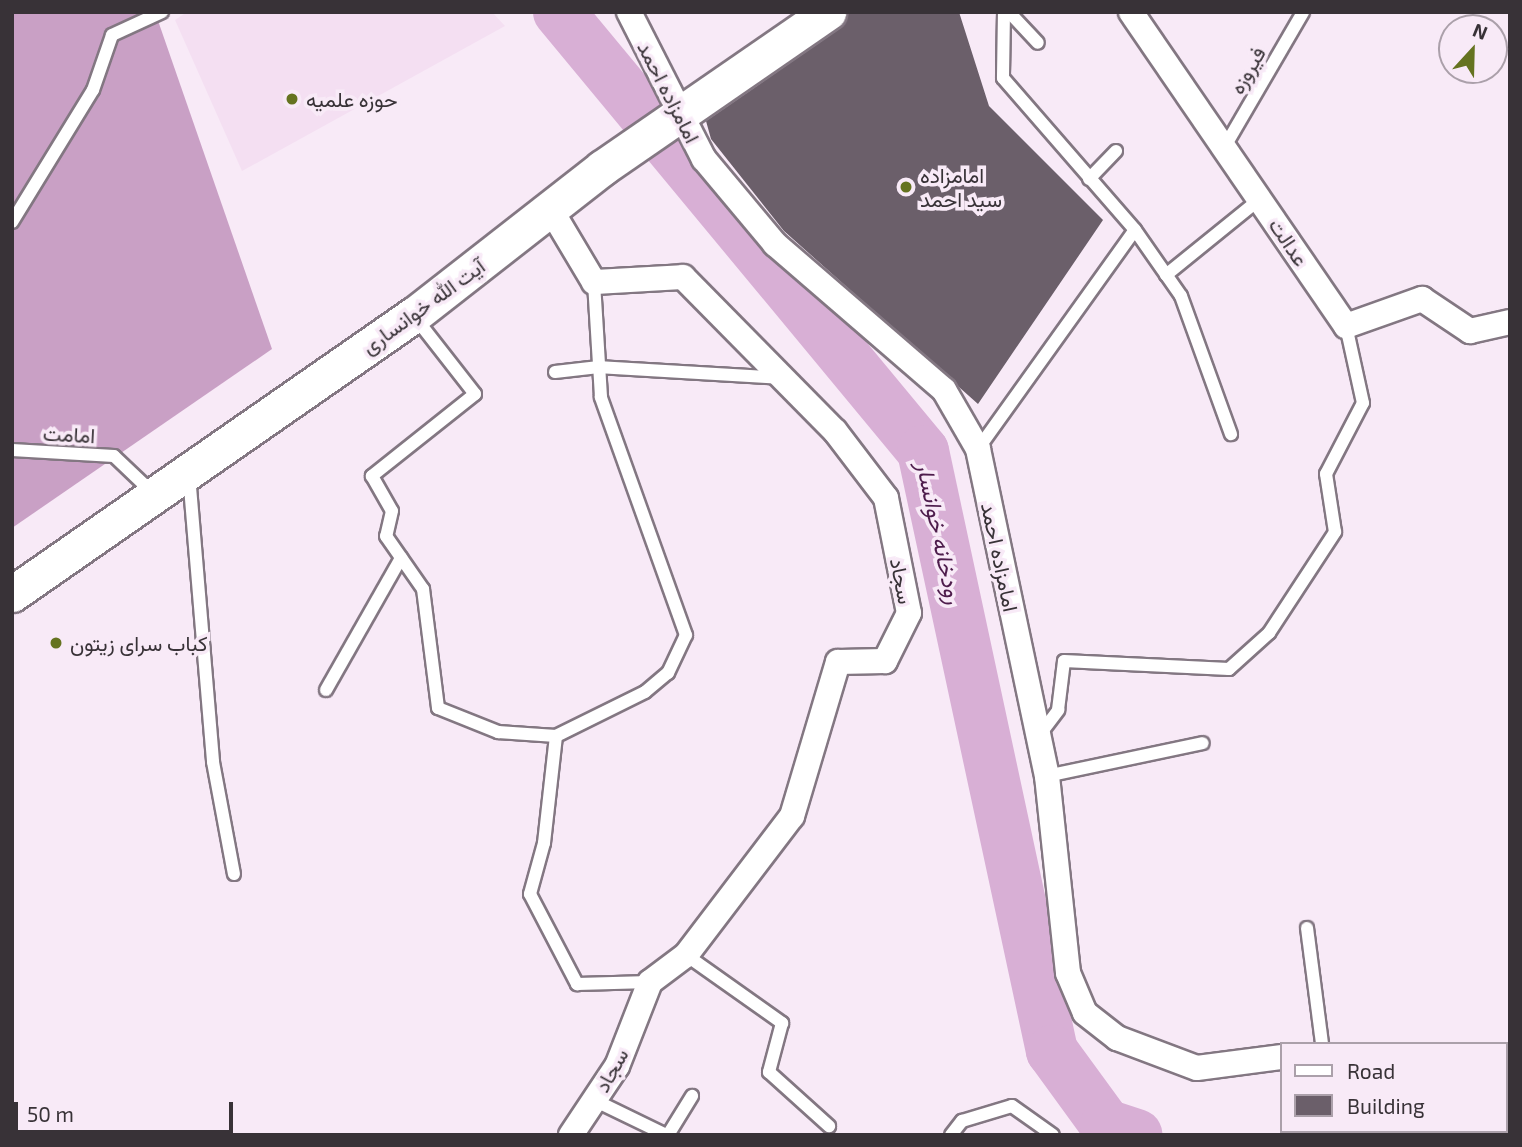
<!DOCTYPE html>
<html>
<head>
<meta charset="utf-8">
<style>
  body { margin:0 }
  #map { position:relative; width:1522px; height:1147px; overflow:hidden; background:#f8eaf7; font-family:"Exo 2",Vazirmatn,sans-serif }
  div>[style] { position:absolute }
  .built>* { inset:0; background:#f4dff2 }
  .forest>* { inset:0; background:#c9a0c5 }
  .river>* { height:52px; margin:-26px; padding:0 26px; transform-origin:26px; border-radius:26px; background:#d8afd5 }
  .building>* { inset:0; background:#6b5f6a }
  .roads { filter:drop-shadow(2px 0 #837782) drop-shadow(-2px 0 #837782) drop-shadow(0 2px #837782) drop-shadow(0 -2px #837782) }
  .lane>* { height:12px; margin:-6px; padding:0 6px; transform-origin:6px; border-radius:6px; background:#fff }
  .street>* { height:24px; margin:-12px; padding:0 12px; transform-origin:12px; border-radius:12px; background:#fff }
  .secondary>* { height:35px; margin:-17.5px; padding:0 17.5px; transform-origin:17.5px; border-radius:17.5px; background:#fff }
  .dots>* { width:19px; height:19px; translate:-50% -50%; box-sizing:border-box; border:4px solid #f8eaf7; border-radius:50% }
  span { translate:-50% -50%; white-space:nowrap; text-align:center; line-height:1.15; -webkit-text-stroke:7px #f8eaf7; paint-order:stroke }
  .street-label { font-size:21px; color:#383237 }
  .poi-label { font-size:21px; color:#383237 }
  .left { translate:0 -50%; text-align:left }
  .water-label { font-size:23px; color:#4e1d4c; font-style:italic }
  .frame { position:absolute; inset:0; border:14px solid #383237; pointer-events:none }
  .legend { position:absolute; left:1280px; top:1042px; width:228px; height:91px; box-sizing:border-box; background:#f8eaf7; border:2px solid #aba0aa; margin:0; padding:9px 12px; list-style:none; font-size:21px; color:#383237 }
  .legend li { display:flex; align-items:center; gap:14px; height:35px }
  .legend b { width:35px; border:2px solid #aba0aa }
  .north { position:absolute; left:1438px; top:14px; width:70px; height:70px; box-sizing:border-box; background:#f8eaf7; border:2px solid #aba0aa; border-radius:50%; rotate:22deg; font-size:19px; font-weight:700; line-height:28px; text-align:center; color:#383237 }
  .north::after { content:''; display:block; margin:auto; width:24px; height:32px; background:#657320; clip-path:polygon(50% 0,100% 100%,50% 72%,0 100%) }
  .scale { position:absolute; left:14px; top:1102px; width:219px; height:32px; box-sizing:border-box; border:4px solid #383237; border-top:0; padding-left:9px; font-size:21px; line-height:24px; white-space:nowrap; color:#383237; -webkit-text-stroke:5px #f8eaf7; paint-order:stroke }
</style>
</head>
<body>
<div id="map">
  <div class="built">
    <i style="clip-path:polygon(187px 12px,492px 12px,505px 26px,242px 171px,175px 20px)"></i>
  </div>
  <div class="forest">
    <i style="clip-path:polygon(12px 12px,155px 12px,272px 349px,12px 528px)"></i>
  </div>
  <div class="river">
    <i style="left:559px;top:12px;width:570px;rotate:50.34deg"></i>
    <i style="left:923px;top:451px;width:614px;rotate:77.87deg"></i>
    <i style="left:1052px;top:1051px;width:92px;rotate:53.9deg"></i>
    <i style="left:1106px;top:1125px;width:32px;rotate:18deg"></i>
  </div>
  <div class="building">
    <i style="clip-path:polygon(848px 12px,959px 12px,989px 106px,1103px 220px,978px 404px,784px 231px,711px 139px,706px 121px,839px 29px)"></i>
  </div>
  <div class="roads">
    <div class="lane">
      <i style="left:1004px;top:12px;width:66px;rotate:90.9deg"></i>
      <i style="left:1003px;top:78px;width:201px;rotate:49deg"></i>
      <i style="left:1135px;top:230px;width:80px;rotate:55.1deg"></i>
      <i style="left:1181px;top:296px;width:147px;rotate:70.1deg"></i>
      <i style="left:1009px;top:12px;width:42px;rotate:46.9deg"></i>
      <i style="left:1224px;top:148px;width:157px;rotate:-59.8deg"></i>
      <i style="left:1089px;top:179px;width:39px;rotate:-46deg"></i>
      <i style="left:12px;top:222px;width:155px;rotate:-58.5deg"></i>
      <i style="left:93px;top:90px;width:58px;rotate:-70.9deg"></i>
      <i style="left:112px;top:35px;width:55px;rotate:-24.7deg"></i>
      <i style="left:1166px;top:275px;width:121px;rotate:-39deg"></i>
      <i style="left:414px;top:316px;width:99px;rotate:52deg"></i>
      <i style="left:475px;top:394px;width:132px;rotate:141.5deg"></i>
      <i style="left:372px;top:476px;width:40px;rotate:60.3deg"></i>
      <i style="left:392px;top:511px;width:26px;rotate:103deg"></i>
      <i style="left:386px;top:536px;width:65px;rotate:55.1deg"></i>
      <i style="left:423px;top:589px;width:120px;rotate:82.8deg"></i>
      <i style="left:438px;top:708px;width:65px;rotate:21.8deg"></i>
      <i style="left:498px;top:732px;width:58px;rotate:3.9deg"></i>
      <i style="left:556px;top:736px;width:99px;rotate:-26.3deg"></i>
      <i style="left:645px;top:692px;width:30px;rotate:-40deg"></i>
      <i style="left:668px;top:673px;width:42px;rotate:-64.7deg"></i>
      <i style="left:686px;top:635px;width:253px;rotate:-109.7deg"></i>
      <i style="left:601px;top:397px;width:115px;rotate:-93.5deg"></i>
      <i style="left:555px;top:372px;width:44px;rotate:-6.5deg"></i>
      <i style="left:599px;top:367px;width:183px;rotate:3.4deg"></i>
      <i style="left:978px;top:449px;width:269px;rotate:-54.4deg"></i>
      <i style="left:12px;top:450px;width:102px;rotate:3.4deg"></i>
      <i style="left:114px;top:456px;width:52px;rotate:43.5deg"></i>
      <i style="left:189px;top:475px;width:288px;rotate:85.2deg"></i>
      <i style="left:213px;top:762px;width:114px;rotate:79.4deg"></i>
      <i style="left:326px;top:690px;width:152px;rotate:-60.4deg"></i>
      <i style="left:556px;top:736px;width:108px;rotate:96.4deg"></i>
      <i style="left:544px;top:843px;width:53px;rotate:105.4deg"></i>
      <i style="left:530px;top:894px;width:102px;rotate:62.4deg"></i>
      <i style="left:577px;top:984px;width:73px;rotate:-1.6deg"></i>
      <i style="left:1038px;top:737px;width:34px;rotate:-53deg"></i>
      <i style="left:1058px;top:710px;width:49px;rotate:-83deg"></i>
      <i style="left:1064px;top:661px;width:165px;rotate:2.8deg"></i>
      <i style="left:1229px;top:669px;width:54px;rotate:-42deg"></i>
      <i style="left:1269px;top:633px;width:121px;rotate:-56.8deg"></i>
      <i style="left:1335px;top:532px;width:59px;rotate:-98.8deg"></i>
      <i style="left:1326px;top:474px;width:80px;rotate:-62.5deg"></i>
      <i style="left:1363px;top:403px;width:79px;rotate:-102.4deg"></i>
      <i style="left:1047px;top:776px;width:159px;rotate:-11.9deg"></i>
      <i style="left:1307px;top:928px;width:117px;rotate:82.6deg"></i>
      <i style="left:686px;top:955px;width:118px;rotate:35.3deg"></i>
      <i style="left:782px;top:1023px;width:51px;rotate:104.9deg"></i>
      <i style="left:769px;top:1072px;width:81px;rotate:42deg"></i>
      <i style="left:594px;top:1100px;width:80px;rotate:25.9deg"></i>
      <i style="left:668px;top:1135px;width:46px;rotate:-58.4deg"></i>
      <i style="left:951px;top:1135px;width:18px;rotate:-52deg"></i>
      <i style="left:962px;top:1121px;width:52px;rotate:-16.7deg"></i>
      <i style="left:1012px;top:1106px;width:50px;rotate:35.3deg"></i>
    </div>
    <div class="street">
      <i style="left:629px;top:12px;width:165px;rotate:63deg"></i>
      <i style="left:704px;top:159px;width:111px;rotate:50.1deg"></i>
      <i style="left:775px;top:244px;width:223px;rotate:40.8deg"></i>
      <i style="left:944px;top:390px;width:68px;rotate:60deg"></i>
      <i style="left:978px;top:449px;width:334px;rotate:78.1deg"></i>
      <i style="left:1047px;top:776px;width:198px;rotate:83.9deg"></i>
      <i style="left:1068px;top:973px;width:43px;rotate:67deg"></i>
      <i style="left:1085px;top:1013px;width:41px;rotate:38deg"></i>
      <i style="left:1117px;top:1038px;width:85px;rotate:20.6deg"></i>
      <i style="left:1197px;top:1068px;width:86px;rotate:-7.4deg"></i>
      <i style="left:1131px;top:12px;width:381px;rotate:55.6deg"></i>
      <i style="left:1346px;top:326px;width:81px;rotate:-19.6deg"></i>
      <i style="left:1422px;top:299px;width:58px;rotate:33.7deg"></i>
      <i style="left:1470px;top:331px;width:41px;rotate:-12.7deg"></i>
      <i style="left:551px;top:210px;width:84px;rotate:59.2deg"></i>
      <i style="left:594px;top:282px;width:89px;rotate:-3.2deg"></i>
      <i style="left:683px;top:277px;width:216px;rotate:45.4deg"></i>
      <i style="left:835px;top:431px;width:84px;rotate:52.7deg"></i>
      <i style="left:886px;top:498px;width:117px;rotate:78.7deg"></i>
      <i style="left:909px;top:613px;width:54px;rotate:116.6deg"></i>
      <i style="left:885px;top:661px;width:47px;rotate:178.8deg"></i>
      <i style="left:838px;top:662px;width:161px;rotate:106.6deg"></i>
      <i style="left:792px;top:816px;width:175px;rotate:127.3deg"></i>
      <i style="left:686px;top:955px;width:45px;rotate:143.1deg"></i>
      <i style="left:650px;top:982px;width:90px;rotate:111.4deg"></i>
      <i style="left:617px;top:1066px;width:83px;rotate:123.7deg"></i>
      <i style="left:1506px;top:1110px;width:4px;rotate:27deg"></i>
      <i style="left:1493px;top:1131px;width:4px;rotate:63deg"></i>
    </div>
    <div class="secondary">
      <i style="left:12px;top:594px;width:489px;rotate:-34.8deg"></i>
      <i style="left:414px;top:315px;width:239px;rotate:-38deg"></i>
      <i style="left:602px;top:168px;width:275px;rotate:-34.6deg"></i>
    </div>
  </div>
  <div class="dots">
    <i style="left:292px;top:99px;background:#657320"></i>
    <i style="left:906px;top:187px;background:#657320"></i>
    <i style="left:56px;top:643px;background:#657320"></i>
  </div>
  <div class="street-label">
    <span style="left:1247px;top:70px;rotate:-60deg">فیروزه</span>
    <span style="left:669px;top:92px;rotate:63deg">امامزاده احمد</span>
    <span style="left:1289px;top:242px;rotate:56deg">عدالت</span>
    <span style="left:423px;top:306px;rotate:-36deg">آیت الله خوانساری</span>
    <span style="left:69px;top:434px;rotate:3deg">امامت</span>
    <span style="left:1000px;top:557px;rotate:78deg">امامزاده احمد</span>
    <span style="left:902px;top:581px;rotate:79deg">سجاد</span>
    <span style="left:611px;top:1070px;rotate:-61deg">سجاد</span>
  </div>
  <div class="poi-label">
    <span class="left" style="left:306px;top:99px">حوزه علمیه</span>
    <span class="left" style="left:920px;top:187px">امامزاده<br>سید احمد</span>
    <span class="left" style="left:70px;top:643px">کباب سرای زیتون</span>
  </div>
  <div class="water-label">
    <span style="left:940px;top:533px;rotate:78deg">رودخانه خوانسار</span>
  </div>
  <div class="frame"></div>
  <ul class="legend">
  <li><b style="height:9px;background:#fff"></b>Road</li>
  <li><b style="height:19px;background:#6b5f6a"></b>Building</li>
  </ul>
  <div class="north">N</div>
  <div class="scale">50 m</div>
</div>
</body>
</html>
